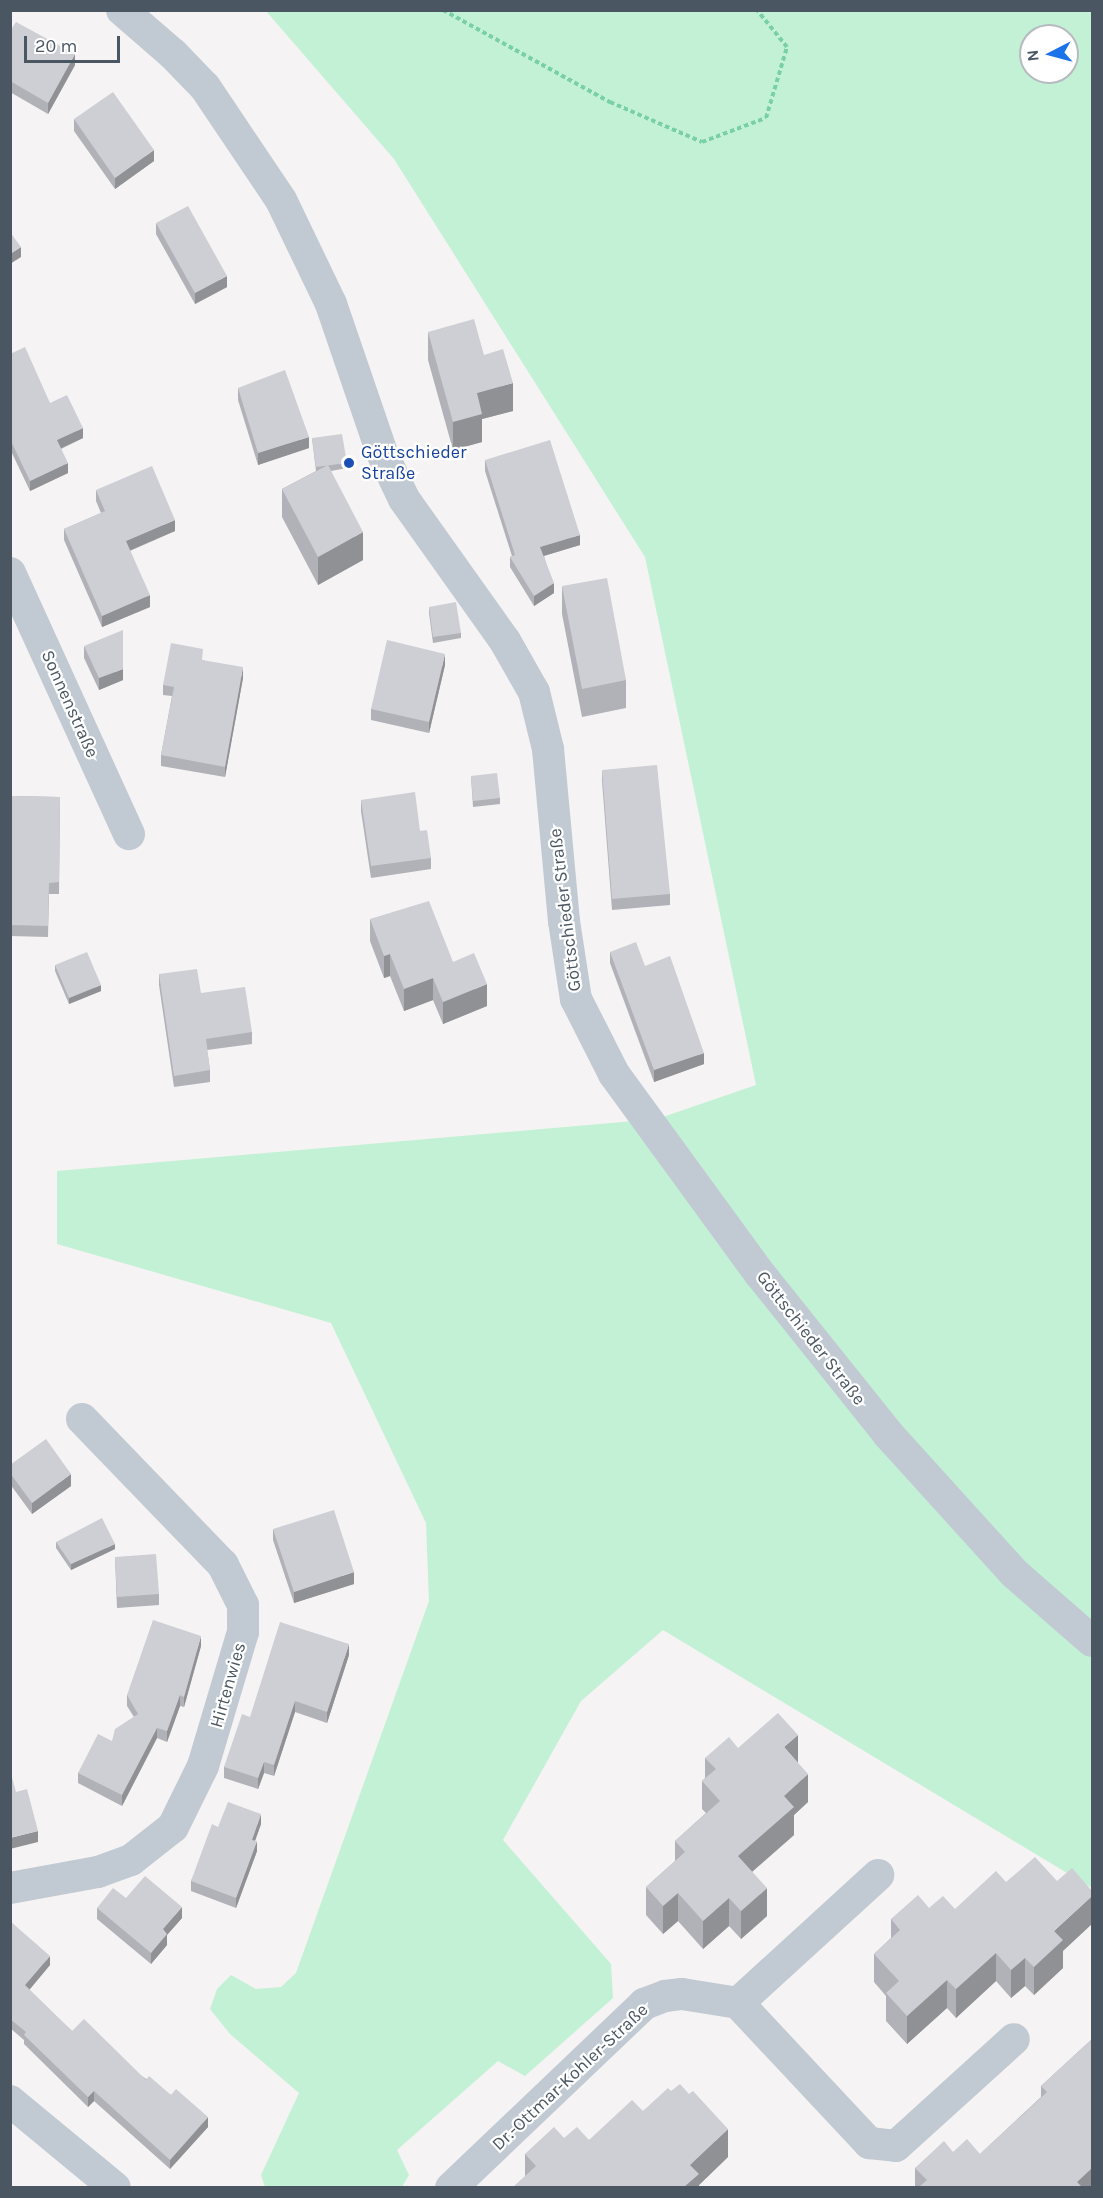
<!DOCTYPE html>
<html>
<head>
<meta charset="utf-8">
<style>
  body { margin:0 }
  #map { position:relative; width:1103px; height:2198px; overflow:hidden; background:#f5f3f3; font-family:Karla,sans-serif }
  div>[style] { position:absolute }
  .green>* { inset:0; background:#c3f1d5 }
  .path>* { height:4px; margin-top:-2px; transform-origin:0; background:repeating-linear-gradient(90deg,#7ad0a6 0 4.5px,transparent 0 7.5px) }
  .minor>* { height:32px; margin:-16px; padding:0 16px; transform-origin:16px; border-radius:16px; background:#c1cad2 }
  .wall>* { inset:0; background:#b0b2b7 }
  .shaded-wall>* { inset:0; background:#909195 }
  .building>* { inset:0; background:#cdcfd5 }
  .dots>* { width:16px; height:16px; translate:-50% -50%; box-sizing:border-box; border:3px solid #fff; border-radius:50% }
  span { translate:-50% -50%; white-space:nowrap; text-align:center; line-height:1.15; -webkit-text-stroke:4.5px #fff; paint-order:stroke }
  .transit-label { font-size:18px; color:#164399 }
  .left { translate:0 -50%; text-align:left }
  .street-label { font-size:18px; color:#4a5661 }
  .frame { position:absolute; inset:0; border:12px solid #4a5661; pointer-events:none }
  .north { position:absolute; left:1019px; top:24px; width:60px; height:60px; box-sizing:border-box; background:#fff; border:2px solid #b7bbc0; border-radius:50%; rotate:264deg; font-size:16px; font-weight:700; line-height:24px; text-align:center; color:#4a5661 }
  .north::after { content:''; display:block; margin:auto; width:21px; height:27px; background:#1a73e8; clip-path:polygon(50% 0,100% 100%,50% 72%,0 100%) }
  .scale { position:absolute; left:24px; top:36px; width:96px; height:27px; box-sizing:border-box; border:3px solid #4a5661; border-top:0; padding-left:8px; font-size:18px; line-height:21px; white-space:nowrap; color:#4a5661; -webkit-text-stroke:4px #fff; paint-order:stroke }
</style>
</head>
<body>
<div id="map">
  <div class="green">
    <i style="clip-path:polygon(evenodd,266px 11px,1092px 11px,1092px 1888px,663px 1630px,581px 1701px,503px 1840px,611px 1964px,613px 1998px,525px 2076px,498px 2061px,397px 2150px,409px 2175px,402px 2187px,265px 2187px,261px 2175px,299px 2093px,230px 2034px,210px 2009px,217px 1989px,231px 1975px,256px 1989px,281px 1987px,296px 1973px,429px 1601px,426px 1523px,331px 1323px,57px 1244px,57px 1171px,657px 1119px,756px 1085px,645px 557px,394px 159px,266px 11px,1031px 36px,1067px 36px,1067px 72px,1031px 72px,1031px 36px)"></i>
  </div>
  <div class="path">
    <i style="left:443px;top:10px;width:191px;rotate:28.9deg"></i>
    <i style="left:610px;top:102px;width:100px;rotate:23.5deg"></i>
    <i style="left:702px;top:142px;width:68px;rotate:-20.6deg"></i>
    <i style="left:766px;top:118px;width:74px;rotate:-73.5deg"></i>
    <i style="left:787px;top:47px;width:48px;rotate:-129deg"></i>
  </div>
  <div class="minor">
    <i style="left:122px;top:10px;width:67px;rotate:40.8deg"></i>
    <i style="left:173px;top:54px;width:46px;rotate:45.9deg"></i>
    <i style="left:205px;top:87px;width:136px;rotate:56.1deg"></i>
    <i style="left:281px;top:200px;width:115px;rotate:64.3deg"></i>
    <i style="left:331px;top:304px;width:157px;rotate:71.1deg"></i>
    <i style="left:382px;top:453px;width:51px;rotate:64.4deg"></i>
    <i style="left:404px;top:499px;width:174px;rotate:54.6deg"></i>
    <i style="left:505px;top:641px;width:59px;rotate:60.4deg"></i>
    <i style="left:534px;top:692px;width:59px;rotate:76.2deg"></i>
    <i style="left:548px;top:749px;width:173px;rotate:84.7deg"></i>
    <i style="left:564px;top:921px;width:79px;rotate:81.3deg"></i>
    <i style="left:576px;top:999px;width:84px;rotate:63.1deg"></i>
    <i style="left:614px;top:1074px;width:248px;rotate:53.9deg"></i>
    <i style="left:760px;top:1274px;width:205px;rotate:51.3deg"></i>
    <i style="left:888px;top:1434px;width:188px;rotate:47.8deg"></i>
    <i style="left:1014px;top:1573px;width:103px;rotate:41.1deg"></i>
    <i style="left:10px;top:573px;width:287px;rotate:65.5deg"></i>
    <i style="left:10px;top:1888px;width:89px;rotate:-10.3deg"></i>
    <i style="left:98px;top:1872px;width:35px;rotate:-20deg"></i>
    <i style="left:131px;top:1860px;width:53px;rotate:-38.2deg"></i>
    <i style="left:173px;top:1827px;width:68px;rotate:-63.8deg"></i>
    <i style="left:203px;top:1766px;width:140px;rotate:-73.4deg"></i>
    <i style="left:243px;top:1632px;width:27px;rotate:-90deg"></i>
    <i style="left:243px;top:1605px;width:45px;rotate:-116.6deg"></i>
    <i style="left:223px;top:1565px;width:203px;rotate:-134deg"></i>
    <i style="left:738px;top:2003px;width:190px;rotate:-42.4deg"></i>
    <i style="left:10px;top:2101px;width:136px;rotate:39.6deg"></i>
    <i style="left:451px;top:2188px;width:267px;rotate:-43.6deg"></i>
    <i style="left:644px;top:2004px;width:22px;rotate:-21deg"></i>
    <i style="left:665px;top:1996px;width:17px;rotate:-7deg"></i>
    <i style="left:682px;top:1994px;width:57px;rotate:9.1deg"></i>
    <i style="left:738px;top:2003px;width:192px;rotate:46.9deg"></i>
    <i style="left:869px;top:2143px;width:27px;rotate:6deg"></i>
    <i style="left:896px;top:2146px;width:159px;rotate:-42.2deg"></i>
  </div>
  <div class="wall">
    <i style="clip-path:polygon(10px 31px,75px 65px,48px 114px,10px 92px)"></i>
    <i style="clip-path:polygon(74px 119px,154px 161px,115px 189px,74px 131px)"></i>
    <i style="clip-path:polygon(156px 223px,227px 287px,195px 304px,156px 234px)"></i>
    <i style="clip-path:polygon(428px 332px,484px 355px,513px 411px,482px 419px,482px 442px,453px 450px,428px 360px)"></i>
    <i style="clip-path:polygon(10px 354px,50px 403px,83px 438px,61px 449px,68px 473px,30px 491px,10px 449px)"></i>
    <i style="clip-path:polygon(238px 388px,309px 448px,258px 465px,238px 400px)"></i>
    <i style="clip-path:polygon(312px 438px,347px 463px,347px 468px,331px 471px,363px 560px,318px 585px,282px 517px,282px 489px,316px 471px)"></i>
    <i style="clip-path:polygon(485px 460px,580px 545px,544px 556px,554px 593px,534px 606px,510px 567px,510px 557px,512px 556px,485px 471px)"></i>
    <i style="clip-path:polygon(96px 490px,175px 531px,130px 551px,150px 607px,102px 627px,64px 540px,64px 529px,101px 513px,96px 501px)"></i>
    <i style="clip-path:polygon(562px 586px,626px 680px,626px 708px,582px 717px,562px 614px)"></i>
    <i style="clip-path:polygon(429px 607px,461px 633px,461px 638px,433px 643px,429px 613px)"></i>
    <i style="clip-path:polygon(84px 646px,123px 680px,99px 690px,84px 658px)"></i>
    <i style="clip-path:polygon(203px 660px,243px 678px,225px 777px,161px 766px,161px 755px,172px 696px,163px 695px,163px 685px)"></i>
    <i style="clip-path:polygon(445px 665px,429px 733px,371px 720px,371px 709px)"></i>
    <i style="clip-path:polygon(602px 770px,670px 894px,670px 905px,612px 910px,602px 781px)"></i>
    <i style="clip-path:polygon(471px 776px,500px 798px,500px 804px,473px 807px)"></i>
    <i style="clip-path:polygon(10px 796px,60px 797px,59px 894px,49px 894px,48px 937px,10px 936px)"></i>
    <i style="clip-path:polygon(361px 800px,420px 831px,431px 858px,431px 869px,371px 878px,361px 811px)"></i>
    <i style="clip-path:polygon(370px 919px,453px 962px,487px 1006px,443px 1024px,433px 1000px,404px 1011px,390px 976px,384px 978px,370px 941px)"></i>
    <i style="clip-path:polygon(610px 952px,645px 966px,704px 1064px,654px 1082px,610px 963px)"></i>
    <i style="clip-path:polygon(55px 965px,101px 991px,69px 1004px,55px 971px)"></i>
    <i style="clip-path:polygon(159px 974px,201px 993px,252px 1032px,252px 1044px,207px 1050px,210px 1070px,210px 1082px,174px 1087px,159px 985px)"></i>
    <i style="clip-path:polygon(10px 1465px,71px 1486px,32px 1514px,10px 1484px)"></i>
    <i style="clip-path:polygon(273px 1529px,354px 1584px,294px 1603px,273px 1540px)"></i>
    <i style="clip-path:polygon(56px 1542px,115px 1549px,71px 1570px,56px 1548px)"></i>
    <i style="clip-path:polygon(115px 1557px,159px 1594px,159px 1605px,117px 1608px)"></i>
    <i style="clip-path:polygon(201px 1646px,184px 1707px,180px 1706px,167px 1742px,157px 1738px,122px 1806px,78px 1783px,78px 1773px,112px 1741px,134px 1717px,127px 1706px,127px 1695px)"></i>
    <i style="clip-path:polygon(349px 1655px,327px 1723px,295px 1712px,274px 1776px,264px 1773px,258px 1789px,224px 1778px,224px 1767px,250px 1717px)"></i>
    <i style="clip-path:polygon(738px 1748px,798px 1763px,808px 1802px,794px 1815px,794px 1835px,752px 1872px,767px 1916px,741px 1939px,729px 1926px,703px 1949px,678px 1921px,663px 1934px,646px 1915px,646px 1887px,675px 1861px,675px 1841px,706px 1813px,702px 1809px,702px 1781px,705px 1778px,705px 1758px)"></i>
    <i style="clip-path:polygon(261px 1824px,255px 1841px,257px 1851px,236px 1908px,191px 1891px,191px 1881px,218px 1827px)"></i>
    <i style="clip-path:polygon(126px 1898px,182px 1918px,167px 1935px,167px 1945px,151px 1964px,97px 1919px,97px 1908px)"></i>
    <i style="clip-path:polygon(955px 1909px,1063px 1951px,1063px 1968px,1034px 1995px,1025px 1986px,1011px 1998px,996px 1981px,956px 2018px,947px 2008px,907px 2044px,886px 2021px,886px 1996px,874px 1982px,874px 1954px,891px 1938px,891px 1919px)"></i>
    <i style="clip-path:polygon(10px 1921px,50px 1965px,29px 1990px,72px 2031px,171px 2095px,208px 2127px,170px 2169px,94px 2101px,88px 2107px,24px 2044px,24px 2040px,10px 2028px)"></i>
    <i style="clip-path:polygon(1092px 2039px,1092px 2187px,915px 2187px,915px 2168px,953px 2152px,980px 2154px,1041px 2097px,1041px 2086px)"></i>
    <i style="clip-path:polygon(671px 2091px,728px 2157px,699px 2185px,699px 2187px,525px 2176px,525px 2154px,564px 2138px,589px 2140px,643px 2111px)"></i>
  </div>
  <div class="shaded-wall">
    <i style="clip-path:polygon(75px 54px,75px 65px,48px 114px,48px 103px)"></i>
    <i style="clip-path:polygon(154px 150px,154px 161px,115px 189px,115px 178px)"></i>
    <i style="clip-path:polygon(21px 247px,21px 257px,10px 264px,10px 254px)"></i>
    <i style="clip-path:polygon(227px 276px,227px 287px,195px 304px,195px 293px)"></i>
    <i style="clip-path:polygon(513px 383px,513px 411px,482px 419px,482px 442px,453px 450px,453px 422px,477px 393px)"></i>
    <i style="clip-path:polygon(83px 428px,83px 438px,57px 450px,57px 440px)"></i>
    <i style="clip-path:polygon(309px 437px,309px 448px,258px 465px,258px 453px)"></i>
    <i style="clip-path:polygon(68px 463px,68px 473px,30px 491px,30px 481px)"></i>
    <i style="clip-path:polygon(175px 520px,175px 531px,126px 552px,126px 541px)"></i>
    <i style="clip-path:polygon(363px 532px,363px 560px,318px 585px,318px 557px)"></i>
    <i style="clip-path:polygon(580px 535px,580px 545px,540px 557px,540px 547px)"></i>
    <i style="clip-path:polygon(554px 583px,554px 593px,534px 606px,534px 596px)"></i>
    <i style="clip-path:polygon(150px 595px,150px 607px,102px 627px,102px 616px)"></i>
    <i style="clip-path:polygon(445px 654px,445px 665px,429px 733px,429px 722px)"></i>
    <i style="clip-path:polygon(243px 667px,243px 678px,225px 777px,225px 767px)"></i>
    <i style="clip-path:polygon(123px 669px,123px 680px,99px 690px,99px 678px)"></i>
    <i style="clip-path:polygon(390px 954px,390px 976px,384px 978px,384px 956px)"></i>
    <i style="clip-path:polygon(433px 978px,433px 1000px,404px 1011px,404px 989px)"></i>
    <i style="clip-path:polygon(487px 984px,487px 1006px,443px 1024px,443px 1002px)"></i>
    <i style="clip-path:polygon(101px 985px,101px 991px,69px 1004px,69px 998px)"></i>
    <i style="clip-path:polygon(704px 1053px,704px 1064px,654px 1082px,654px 1070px)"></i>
    <i style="clip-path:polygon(71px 1474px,71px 1486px,32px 1514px,32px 1503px)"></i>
    <i style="clip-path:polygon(115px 1544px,115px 1549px,71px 1570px,71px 1564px)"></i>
    <i style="clip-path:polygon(354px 1572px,354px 1584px,294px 1603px,294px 1592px)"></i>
    <i style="clip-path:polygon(201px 1636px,201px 1646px,184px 1707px,184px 1697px)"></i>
    <i style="clip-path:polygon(349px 1644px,349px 1655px,327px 1723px,327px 1712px)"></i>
    <i style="clip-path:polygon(180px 1695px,180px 1706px,167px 1742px,167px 1731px)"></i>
    <i style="clip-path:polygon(295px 1701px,295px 1712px,274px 1776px,274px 1765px)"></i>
    <i style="clip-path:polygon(157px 1728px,157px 1738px,122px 1806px,122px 1795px)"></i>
    <i style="clip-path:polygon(798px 1735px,798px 1763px,784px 1747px)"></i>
    <i style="clip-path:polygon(264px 1762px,264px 1773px,258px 1789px,258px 1778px)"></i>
    <i style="clip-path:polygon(808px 1774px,808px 1802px,794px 1815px,794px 1835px,738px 1884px,738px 1856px,784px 1796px)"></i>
    <i style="clip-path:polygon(261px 1814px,261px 1824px,252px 1849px,252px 1840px)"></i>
    <i style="clip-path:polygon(38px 1831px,38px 1842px,10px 1849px,10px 1838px)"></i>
    <i style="clip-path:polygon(257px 1841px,257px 1851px,236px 1908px,236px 1898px)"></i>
    <i style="clip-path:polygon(767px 1888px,767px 1916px,741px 1939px,741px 1911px)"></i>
    <i style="clip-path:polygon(678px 1893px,678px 1921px,663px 1934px,663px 1906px)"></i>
    <i style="clip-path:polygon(1092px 1896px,1092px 1924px,1063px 1951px,1063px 1968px,1034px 1995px,1034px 1967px,1054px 1931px)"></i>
    <i style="clip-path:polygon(729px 1898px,729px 1926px,703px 1949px,703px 1921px)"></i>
    <i style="clip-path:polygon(182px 1907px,182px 1918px,167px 1935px,167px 1945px,151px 1964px,151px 1953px,163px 1929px)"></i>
    <i style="clip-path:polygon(996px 1953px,996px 1981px,956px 2018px,956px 1989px)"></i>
    <i style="clip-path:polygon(50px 1956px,50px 1965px,25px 1995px,25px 1985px)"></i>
    <i style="clip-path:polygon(1025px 1958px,1025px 1986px,1011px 1998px,1011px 1970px)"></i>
    <i style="clip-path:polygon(947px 1980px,947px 2008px,907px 2044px,907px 2016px)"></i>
    <i style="clip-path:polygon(94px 2091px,94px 2101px,88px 2107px,88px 2097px)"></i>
    <i style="clip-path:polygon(208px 2117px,208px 2127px,170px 2169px,170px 2160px)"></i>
    <i style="clip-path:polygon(728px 2129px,728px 2157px,699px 2185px,699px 2187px,684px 2187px,690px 2165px)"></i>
    <i style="clip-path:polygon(1092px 2168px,1092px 2187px,1077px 2187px,1077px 2182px)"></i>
  </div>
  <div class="building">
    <i style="clip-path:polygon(16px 22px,75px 54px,48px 103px,10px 81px,10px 31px)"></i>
    <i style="clip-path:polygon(113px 92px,154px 150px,115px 178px,74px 119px)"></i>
    <i style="clip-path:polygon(188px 206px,227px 276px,195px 293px,156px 223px)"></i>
    <i style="clip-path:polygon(10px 232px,21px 247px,10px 254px)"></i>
    <i style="clip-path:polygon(474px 319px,484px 355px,503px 349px,513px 383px,477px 393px,482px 414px,453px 422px,428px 332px)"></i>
    <i style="clip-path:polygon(25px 347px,50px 403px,67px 395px,83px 428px,57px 440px,68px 463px,30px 481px,10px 439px,10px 354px)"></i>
    <i style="clip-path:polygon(285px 370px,309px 437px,258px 453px,238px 388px)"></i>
    <i style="clip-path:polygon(342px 434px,347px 463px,316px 467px,312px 438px)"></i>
    <i style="clip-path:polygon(550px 440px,580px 535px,540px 547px,554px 583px,534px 596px,510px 557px,515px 555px,485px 460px)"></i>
    <i style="clip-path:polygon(328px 465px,363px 532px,318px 557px,282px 489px)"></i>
    <i style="clip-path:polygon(152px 466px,175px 520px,126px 541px,150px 595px,102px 616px,64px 529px,105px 511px,96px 490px)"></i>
    <i style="clip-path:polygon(607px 578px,626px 680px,582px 689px,562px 586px)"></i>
    <i style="clip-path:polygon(456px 602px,461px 633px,433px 637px,429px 607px)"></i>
    <i style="clip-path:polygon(123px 630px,123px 669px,99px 678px,84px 646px)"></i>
    <i style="clip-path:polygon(387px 640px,445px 654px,429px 722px,371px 709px)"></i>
    <i style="clip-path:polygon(171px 643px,203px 649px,202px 660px,243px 667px,225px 767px,161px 755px,174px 687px,163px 685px)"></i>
    <i style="clip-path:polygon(657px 765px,670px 894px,612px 899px,602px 770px)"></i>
    <i style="clip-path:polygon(497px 773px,500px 798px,473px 801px,471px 776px)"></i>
    <i style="clip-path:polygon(415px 792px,420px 831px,427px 830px,431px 858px,371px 866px,361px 800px)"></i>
    <i style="clip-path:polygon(10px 796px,60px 797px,59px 882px,49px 883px,48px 926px,10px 925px)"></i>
    <i style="clip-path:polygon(429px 901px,453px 962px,474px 953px,487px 984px,443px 1002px,433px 978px,404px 989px,390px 954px,384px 956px,370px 919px)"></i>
    <i style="clip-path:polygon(636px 942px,645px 966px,670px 956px,704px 1053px,654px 1070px,610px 952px)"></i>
    <i style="clip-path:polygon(87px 952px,101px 985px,69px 998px,55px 965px)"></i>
    <i style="clip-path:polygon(197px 969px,201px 993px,245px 987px,252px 1032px,206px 1039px,210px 1070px,174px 1076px,159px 974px)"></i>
    <i style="clip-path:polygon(46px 1439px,71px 1474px,32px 1503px,10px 1473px,10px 1465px)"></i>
    <i style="clip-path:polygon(334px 1510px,354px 1572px,294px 1592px,273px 1529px)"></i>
    <i style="clip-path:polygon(102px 1518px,115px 1544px,71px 1564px,56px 1542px)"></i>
    <i style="clip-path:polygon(156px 1554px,159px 1594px,117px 1597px,115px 1557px)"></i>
    <i style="clip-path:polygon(153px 1620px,201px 1636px,184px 1697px,180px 1695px,167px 1731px,157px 1728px,122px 1795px,78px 1773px,98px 1734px,112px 1741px,115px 1729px,138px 1714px,127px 1695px)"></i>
    <i style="clip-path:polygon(280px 1622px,349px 1644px,327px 1712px,295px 1701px,274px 1765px,264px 1762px,258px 1778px,224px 1767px,242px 1714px,250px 1717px)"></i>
    <i style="clip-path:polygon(778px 1713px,798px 1735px,784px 1747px,808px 1774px,784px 1796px,794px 1807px,738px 1856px,767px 1888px,741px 1911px,729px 1898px,703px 1921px,678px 1893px,663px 1906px,646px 1887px,685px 1852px,675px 1841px,720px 1801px,702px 1781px,716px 1769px,705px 1758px,729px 1737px,738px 1748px)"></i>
    <i style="clip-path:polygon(10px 1770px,16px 1792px,27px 1789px,38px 1831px,10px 1838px)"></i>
    <i style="clip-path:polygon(228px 1802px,261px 1814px,252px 1840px,257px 1841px,236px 1898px,191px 1881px,212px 1824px,218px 1827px)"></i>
    <i style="clip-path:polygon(1035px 1857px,1057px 1881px,1072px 1868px,1092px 1891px,1092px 1896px,1054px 1931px,1063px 1940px,1034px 1967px,1025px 1958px,1011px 1970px,996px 1953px,956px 1989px,947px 1980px,907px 2016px,886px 1993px,899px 1981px,874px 1954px,900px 1930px,891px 1919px,918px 1895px,929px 1908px,943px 1896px,955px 1909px,996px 1871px,1006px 1882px)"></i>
    <i style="clip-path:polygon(145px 1876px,182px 1907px,163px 1929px,167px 1934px,151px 1953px,97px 1908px,113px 1888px,126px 1898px)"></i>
    <i style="clip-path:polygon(10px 1921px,50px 1956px,25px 1985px,72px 2031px,84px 2019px,146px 2080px,149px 2076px,171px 2095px,176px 2089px,208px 2117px,170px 2160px,94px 2091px,88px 2097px,24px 2035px,26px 2032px,10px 2019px)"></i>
    <i style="clip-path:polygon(1092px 2039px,1092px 2168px,1077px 2182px,1082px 2187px,919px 2187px,927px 2180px,915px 2168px,944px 2141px,953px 2152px,967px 2139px,980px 2154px,1047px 2092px,1041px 2086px)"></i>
    <i style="clip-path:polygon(680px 2084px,689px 2094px,693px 2091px,728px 2129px,690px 2165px,699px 2174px,684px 2187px,513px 2187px,536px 2166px,525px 2154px,554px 2127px,564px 2138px,577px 2127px,589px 2140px,632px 2100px,643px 2111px,668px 2088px,671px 2091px)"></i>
  </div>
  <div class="dots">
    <i style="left:349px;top:463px;background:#1a4fb4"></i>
  </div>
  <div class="transit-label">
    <span class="left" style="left:361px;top:463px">Göttschieder<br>Straße</span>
  </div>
  <div class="street-label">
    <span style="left:70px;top:704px;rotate:66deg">Sonnenstraße</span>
    <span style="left:565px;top:910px;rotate:-97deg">Göttschieder Straße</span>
    <span style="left:811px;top:1338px;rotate:52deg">Göttschieder Straße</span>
    <span style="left:228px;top:1685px;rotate:-74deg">Hirtenwies</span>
    <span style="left:570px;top:2077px;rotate:-43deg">Dr.-Ottmar-Kohler-Straße</span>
  </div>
  <div class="frame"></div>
  <div class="north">N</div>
  <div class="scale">20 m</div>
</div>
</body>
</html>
